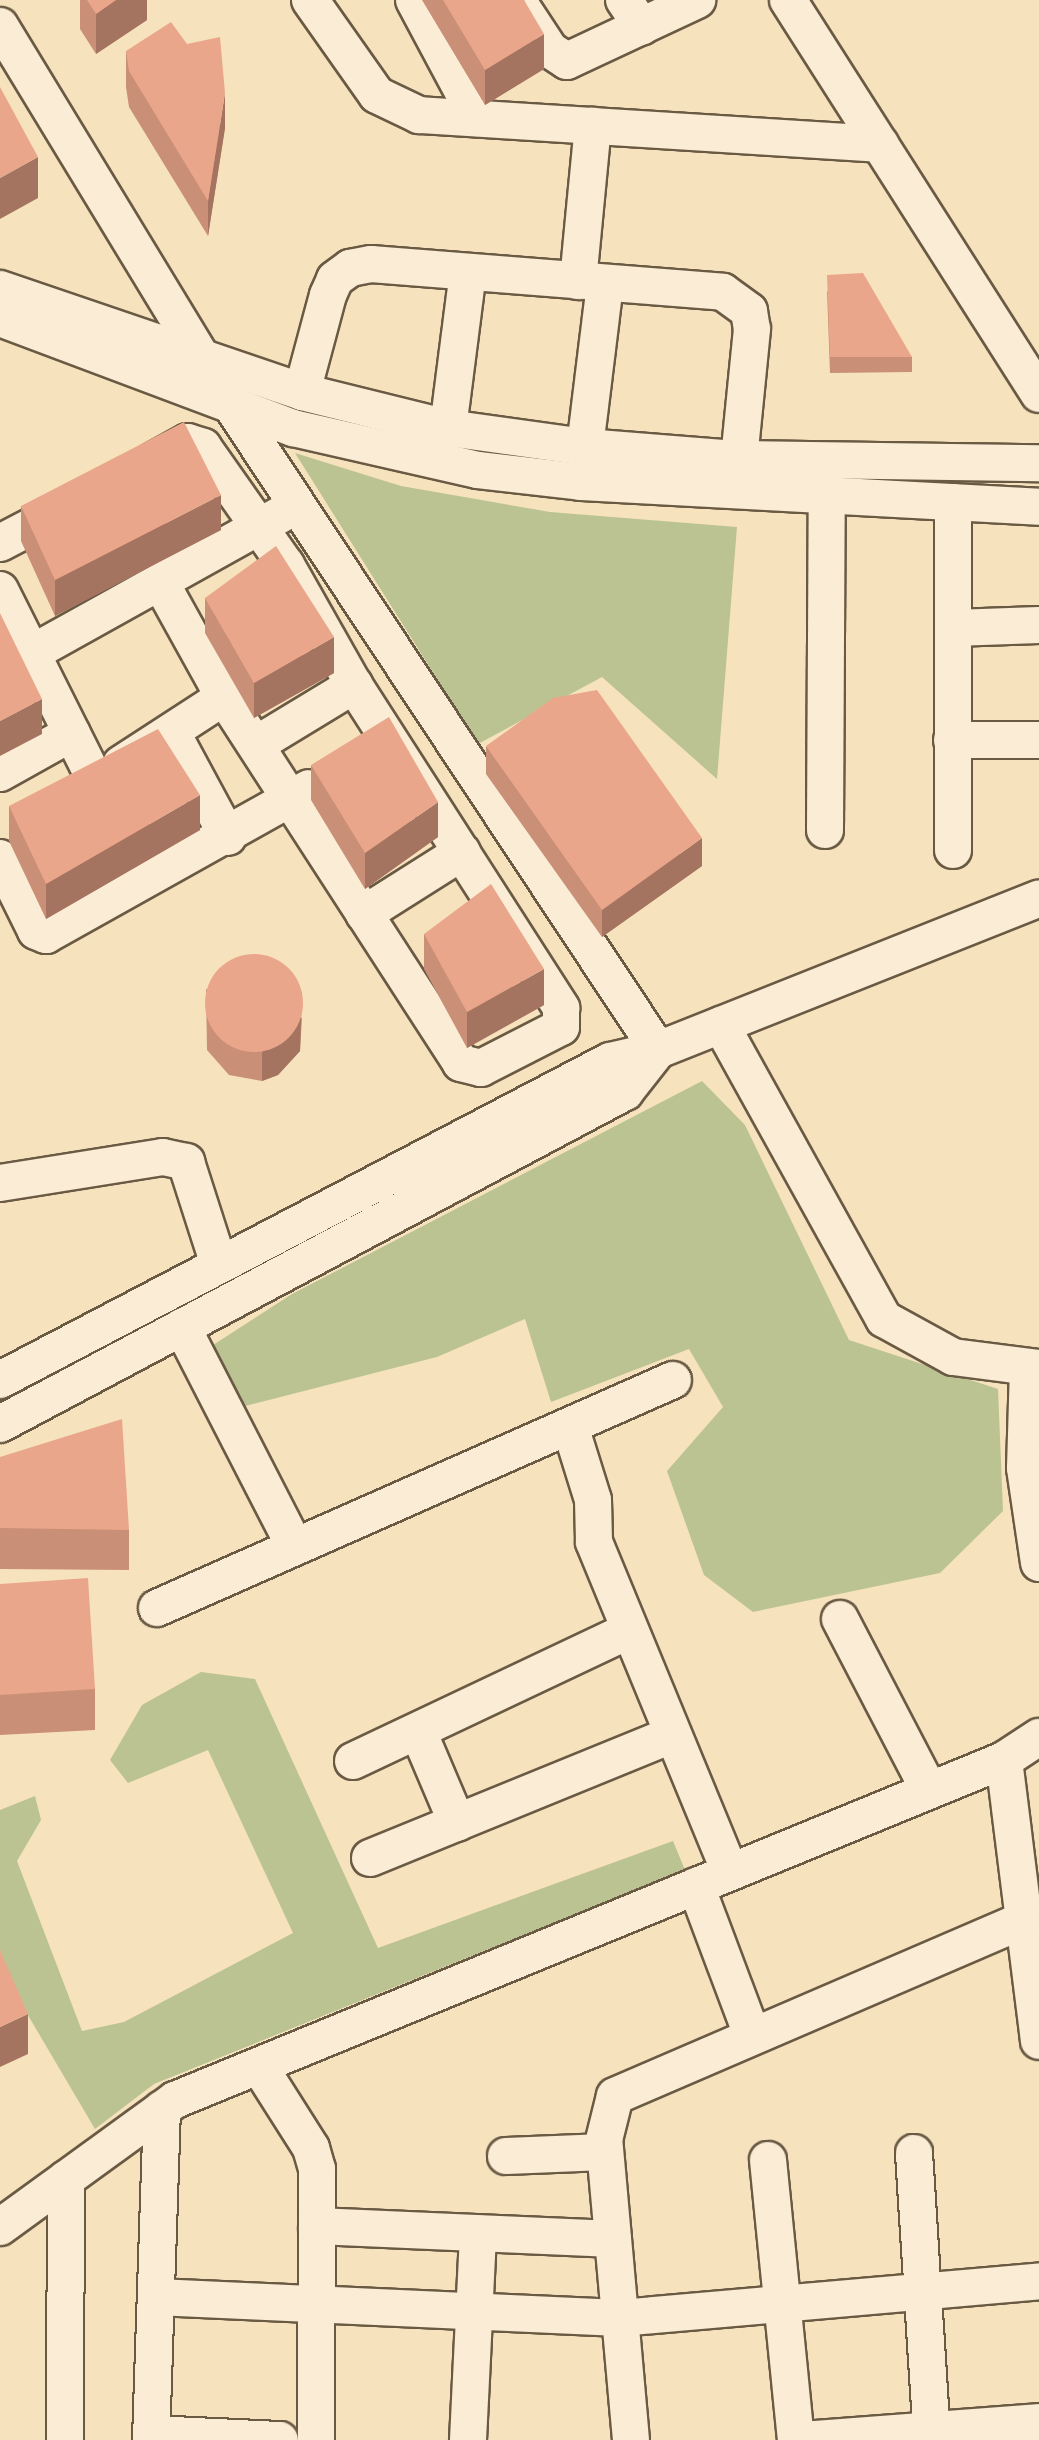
<!DOCTYPE html>
<html>
<head>
<meta charset="utf-8">
<style>
  body { margin:0 }
  #map { position:relative; width:1039px; height:2440px; overflow:hidden; background:#f7e2be; font-family:"EB Garamond",serif }
  div>[style] { position:absolute }
  .green>* { inset:0; background:#bbc393 }
  .roads { filter:drop-shadow(2px 0 #6a5a44) drop-shadow(-2px 0 #6a5a44) drop-shadow(0 2px #6a5a44) drop-shadow(0 -2px #6a5a44) }
  .minor>* { height:36px; margin:-18px; padding:0 18px; transform-origin:18px; border-radius:18px; background:#faecd5 }
  .wall>* { inset:0; background:#c98f77 }
  .shaded-wall>* { inset:0; background:#a47461 }
  .building>* { inset:0; background:#eaa68a }
  .round { border-radius:50% }
  span { translate:-50% -50%; white-space:nowrap; text-align:center; line-height:1.15; -webkit-text-stroke:7px #faecd5; paint-order:stroke }
</style>
</head>
<body>
<div id="map">
  <div class="green">
    <i style="clip-path:polygon(295px 453px,401px 486px,550px 512px,737px 527px,717px 779px,602px 677px,478px 744px)"></i>
    <i style="clip-path:polygon(702px 1081px,745px 1125px,849px 1340px,998px 1389px,1003px 1511px,940px 1573px,753px 1612px,704px 1575px,667px 1471px,723px 1407px,689px 1349px,551px 1402px,525px 1319px,437px 1357px,237px 1408px,210px 1347px,292px 1294px)"></i>
    <i style="clip-path:polygon(201px 1672px,255px 1679px,378px 1948px,673px 1841px,685px 1870px,154px 2084px,95px 2129px,29px 2017px,0 1955px,0 1810px,35px 1796px,41px 1820px,17px 1861px,82px 2031px,124px 2022px,293px 1933px,208px 1750px,128px 1783px,110px 1760px,142px 1705px)"></i>
  </div>
  <div class="roads">
    <div class="minor">
      <i style="left:310px;top:0;width:116px;rotate:54.8deg"></i>
      <i style="left:377px;top:95px;width:47px;rotate:25.5deg"></i>
      <i style="left:419px;top:115px;width:462px;rotate:3.6deg"></i>
      <i style="left:414px;top:0;width:134px;rotate:61.9deg"></i>
      <i style="left:517px;top:0;width:60px;rotate:56.6deg"></i>
      <i style="left:550px;top:50px;width:20px;rotate:33deg"></i>
      <i style="left:567px;top:61px;width:144px;rotate:-25.1deg"></i>
      <i style="left:624px;top:0;width:32px;rotate:56deg"></i>
      <i style="left:788px;top:0;width:467px;rotate:57.5deg"></i>
      <i style="left:0;top:26px;width:440px;rotate:58.7deg"></i>
      <i style="left:229px;top:402px;width:777px;rotate:56.49deg"></i>
      <i style="left:578px;top:281px;width:156px;rotate:-84.5deg"></i>
      <i style="left:0;top:289px;width:319px;rotate:18.8deg"></i>
      <i style="left:302px;top:392px;width:150px;rotate:13.9deg"></i>
      <i style="left:448px;top:428px;width:138px;rotate:7.9deg"></i>
      <i style="left:585px;top:447px;width:154px;rotate:4.5deg"></i>
      <i style="left:739px;top:459px;width:300px;rotate:0.8deg"></i>
      <i style="left:0;top:318px;width:313px;rotate:20.6deg"></i>
      <i style="left:293px;top:428px;width:190px;rotate:12.8deg"></i>
      <i style="left:478px;top:470px;width:104px;rotate:6.6deg"></i>
      <i style="left:581px;top:482px;width:459px;rotate:3.1deg"></i>
      <i style="left:302px;top:392px;width:100px;rotate:-75deg"></i>
      <i style="left:328px;top:295px;width:17px;rotate:-66deg"></i>
      <i style="left:335px;top:279px;width:19px;rotate:-36deg"></i>
      <i style="left:350px;top:268px;width:21px;rotate:-11deg"></i>
      <i style="left:371px;top:264px;width:353px;rotate:4.5deg"></i>
      <i style="left:723px;top:292px;width:32px;rotate:36deg"></i>
      <i style="left:749px;top:311px;width:18px;rotate:81deg"></i>
      <i style="left:752px;top:329px;width:131px;rotate:95.7deg"></i>
      <i style="left:448px;top:428px;width:157px;rotate:-82.7deg"></i>
      <i style="left:585px;top:447px;width:165px;rotate:-83deg"></i>
      <i style="left:152px;top:462px;width:41px;rotate:-29.1deg"></i>
      <i style="left:188px;top:442px;width:16px;rotate:18deg"></i>
      <i style="left:203px;top:447px;width:144px;rotate:54.9deg"></i>
      <i style="left:286px;top:565px;width:138px;rotate:60.5deg"></i>
      <i style="left:354px;top:685px;width:384px;rotate:57.3deg"></i>
      <i style="left:561px;top:1008px;width:19px;rotate:90deg"></i>
      <i style="left:561px;top:1027px;width:90px;rotate:152.9deg"></i>
      <i style="left:481px;top:1068px;width:21px;rotate:-166deg"></i>
      <i style="left:461px;top:1063px;width:436px;rotate:-122.9deg"></i>
      <i style="left:224px;top:697px;width:128px;rotate:-119deg"></i>
      <i style="left:953px;top:502px;width:348px;rotate:90deg"></i>
      <i style="left:0;top:543px;width:73px;rotate:-27.6deg"></i>
      <i style="left:0;top:590px;width:212px;rotate:63.4deg"></i>
      <i style="left:953px;top:628px;width:86px;rotate:-2deg"></i>
      <i style="left:32px;top:653px;width:284px;rotate:-29.1deg"></i>
      <i style="left:172px;top:733px;width:118px;rotate:61.7deg"></i>
      <i style="left:952px;top:740px;width:87px"></i>
      <i style="left:257px;top:744px;width:114px;rotate:-31.3deg"></i>
      <i style="left:121px;top:764px;width:123px;rotate:-33deg"></i>
      <i style="left:0;top:773px;width:82px;rotate:-29.1deg"></i>
      <i style="left:825px;top:830px;width:335px;rotate:-89.7deg"></i>
      <i style="left:0;top:858px;width:81px;rotate:63.7deg"></i>
      <i style="left:36px;top:931px;width:11px;rotate:22deg"></i>
      <i style="left:46px;top:935px;width:301px;rotate:-29.2deg"></i>
      <i style="left:364px;top:914px;width:116px;rotate:-32.3deg"></i>
      <i style="left:721px;top:1025px;width:336px;rotate:61deg"></i>
      <i style="left:884px;top:1319px;width:79px;rotate:28.8deg"></i>
      <i style="left:953px;top:1357px;width:87px;rotate:7.3deg"></i>
      <i style="left:0;top:1183px;width:165px;rotate:-9.1deg"></i>
      <i style="left:163px;top:1157px;width:24px;rotate:12deg"></i>
      <i style="left:186px;top:1162px;width:108px;rotate:72.2deg"></i>
      <i style="left:182px;top:1327px;width:247px;rotate:62.8deg"></i>
      <i style="left:1028px;top:1367px;width:101px;rotate:91.7deg"></i>
      <i style="left:1025px;top:1468px;width:96px;rotate:81.6deg"></i>
      <i style="left:0;top:1380px;width:688px;rotate:-27.61deg"></i>
      <i style="left:610px;top:1061px;width:49px;rotate:-12.9deg"></i>
      <i style="left:658px;top:1050px;width:410px;rotate:-21.7deg"></i>
      <i style="left:0;top:1424px;width:708px;rotate:-27.98deg"></i>
      <i style="left:625px;top:1092px;width:53px;rotate:-51.8deg"></i>
      <i style="left:570px;top:1426px;width:77px;rotate:72.7deg"></i>
      <i style="left:593px;top:1500px;width:42px;rotate:88.6deg"></i>
      <i style="left:594px;top:1542px;width:357px;rotate:67.6deg"></i>
      <i style="left:157px;top:1608px;width:564px;rotate:-23.84deg"></i>
      <i style="left:840px;top:1619px;width:193px;rotate:62.5deg"></i>
      <i style="left:418px;top:1731px;width:100px;rotate:67deg"></i>
      <i style="left:1004px;top:1760px;width:283px;rotate:82.9deg"></i>
      <i style="left:353px;top:1761px;width:304px;rotate:-25.3deg"></i>
      <i style="left:370px;top:1858px;width:326px;rotate:-22.2deg"></i>
      <i style="left:696px;top:1886px;width:159px;rotate:69.4deg"></i>
      <i style="left:259px;top:2066px;width:97px;rotate:57.6deg"></i>
      <i style="left:311px;top:2148px;width:22px;rotate:74deg"></i>
      <i style="left:317px;top:2169px;width:271px;rotate:90.2deg"></i>
      <i style="left:914px;top:2153px;width:288px;rotate:86.4deg"></i>
      <i style="left:506px;top:2156px;width:99px;rotate:-2.3deg"></i>
      <i style="left:768px;top:2160px;width:281px;rotate:84.3deg"></i>
      <i style="left:317px;top:2226px;width:296px;rotate:2.5deg"></i>
      <i style="left:0;top:2227px;width:216px;rotate:-36deg"></i>
      <i style="left:175px;top:2100px;width:896px;rotate:-22.3deg"></i>
      <i style="left:1004px;top:1760px;width:42px;rotate:-33.3deg"></i>
      <i style="left:156px;top:2297px;width:464px;rotate:2.6deg"></i>
      <i style="left:620px;top:2318px;width:421px;rotate:-5deg"></i>
      <i style="left:152px;top:2434px;width:128px;rotate:2.7deg"></i>
      <i style="left:65px;top:2440px;width:261px;rotate:-89.8deg"></i>
      <i style="left:151px;top:2440px;width:331px;rotate:-88.1deg"></i>
      <i style="left:468px;top:2440px;width:207px;rotate:-87.2deg"></i>
      <i style="left:631px;top:2440px;width:301px;rotate:-95.1deg"></i>
      <i style="left:604px;top:2140px;width:45px;rotate:-76deg"></i>
      <i style="left:615px;top:2096px;width:445px;rotate:-23.3deg"></i>
      <i style="left:800px;top:2440px;width:240px;rotate:-4.3deg"></i>
    </div>
  </div>
  <div class="wall">
    <i style="clip-path:polygon(80px 0,147px 0,147px 20px,96px 54px,80px 29px)"></i>
    <i style="clip-path:polygon(422px 0,524px 0,544px 69px,485px 105px)"></i>
    <i style="clip-path:polygon(126px 51px,225px 128px,208px 236px,129px 107px,126px 87px)"></i>
    <i style="clip-path:polygon(827px 291px,912px 357px,912px 372px,830px 373px)"></i>
    <i style="clip-path:polygon(21px 506px,221px 530px,55px 616px,21px 541px)"></i>
    <i style="clip-path:polygon(205px 598px,334px 673px,254px 718px,205px 633px)"></i>
    <i style="clip-path:polygon(486px 746px,702px 866px,602px 937px,486px 774px)"></i>
    <i style="clip-path:polygon(311px 765px,438px 837px,365px 889px,311px 800px)"></i>
    <i style="clip-path:polygon(9px 806px,200px 830px,46px 919px,9px 841px)"></i>
    <i style="clip-path:polygon(424px 934px,544px 1005px,467px 1048px,424px 969px)"></i>
    <i style="clip-path:polygon(206px 989px,302px 1018px,300px 1051px,278px 1075px,262px 1081px,229px 1075px,207px 1050px)"></i>
    <i style="clip-path:polygon(0 1457px,129px 1530px,129px 1570px,0 1569px)"></i>
    <i style="clip-path:polygon(0 1584px,95px 1689px,95px 1730px,0 1735px)"></i>
  </div>
  <div class="shaded-wall">
    <i style="clip-path:polygon(116px 0,147px 0,147px 20px,96px 54px,96px 14px)"></i>
    <i style="clip-path:polygon(544px 34px,544px 69px,485px 105px,485px 70px)"></i>
    <i style="clip-path:polygon(225px 93px,225px 128px,208px 236px,208px 201px)"></i>
    <i style="clip-path:polygon(38px 157px,38px 198px,0 219px,0 178px)"></i>
    <i style="clip-path:polygon(221px 495px,221px 530px,55px 616px,55px 580px)"></i>
    <i style="clip-path:polygon(334px 637px,334px 673px,254px 718px,254px 683px)"></i>
    <i style="clip-path:polygon(42px 699px,42px 734px,0 756px,0 721px)"></i>
    <i style="clip-path:polygon(200px 795px,200px 830px,46px 919px,46px 884px)"></i>
    <i style="clip-path:polygon(438px 802px,438px 837px,365px 889px,365px 853px)"></i>
    <i style="clip-path:polygon(702px 838px,702px 866px,602px 937px,602px 910px)"></i>
    <i style="clip-path:polygon(544px 969px,544px 1005px,467px 1048px,467px 1012px)"></i>
    <i style="clip-path:polygon(302px 991px,300px 1051px,278px 1075px,262px 1081px,262px 1053px)"></i>
    <i style="clip-path:polygon(28px 2014px,28px 2054px,0 2067px,0 2027px)"></i>
  </div>
  <div class="building">
    <i style="clip-path:polygon(87px 0,116px 0,96px 14px)"></i>
    <i style="clip-path:polygon(443px 0,524px 0,544px 34px,485px 70px)"></i>
    <i style="clip-path:polygon(171px 22px,187px 44px,220px 37px,225px 93px,208px 201px,129px 71px,126px 51px)"></i>
    <i style="clip-path:polygon(0 87px,38px 157px,0 178px)"></i>
    <i style="clip-path:polygon(863px 273px,912px 357px,830px 357px,827px 275px)"></i>
    <i style="clip-path:polygon(184px 422px,221px 495px,55px 580px,21px 506px)"></i>
    <i style="clip-path:polygon(276px 546px,334px 637px,254px 683px,205px 598px)"></i>
    <i style="clip-path:polygon(0 613px,42px 699px,0 721px)"></i>
    <i style="clip-path:polygon(597px 690px,702px 838px,602px 910px,486px 746px,553px 698px)"></i>
    <i style="clip-path:polygon(389px 717px,438px 802px,365px 853px,311px 765px)"></i>
    <i style="clip-path:polygon(158px 729px,200px 795px,46px 884px,9px 806px)"></i>
    <i style="clip-path:polygon(491px 884px,544px 969px,467px 1012px,424px 934px)"></i>
    <i class="round" style="left:205px;top:954px;width:98px;height:98px"></i>
    <i style="clip-path:polygon(122px 1419px,129px 1530px,0 1528px,0 1457px)"></i>
    <i style="clip-path:polygon(88px 1578px,95px 1689px,0 1695px,0 1584px)"></i>
    <i style="clip-path:polygon(0 1950px,28px 2014px,0 2027px)"></i>
  </div>
</div>
</body>
</html>
